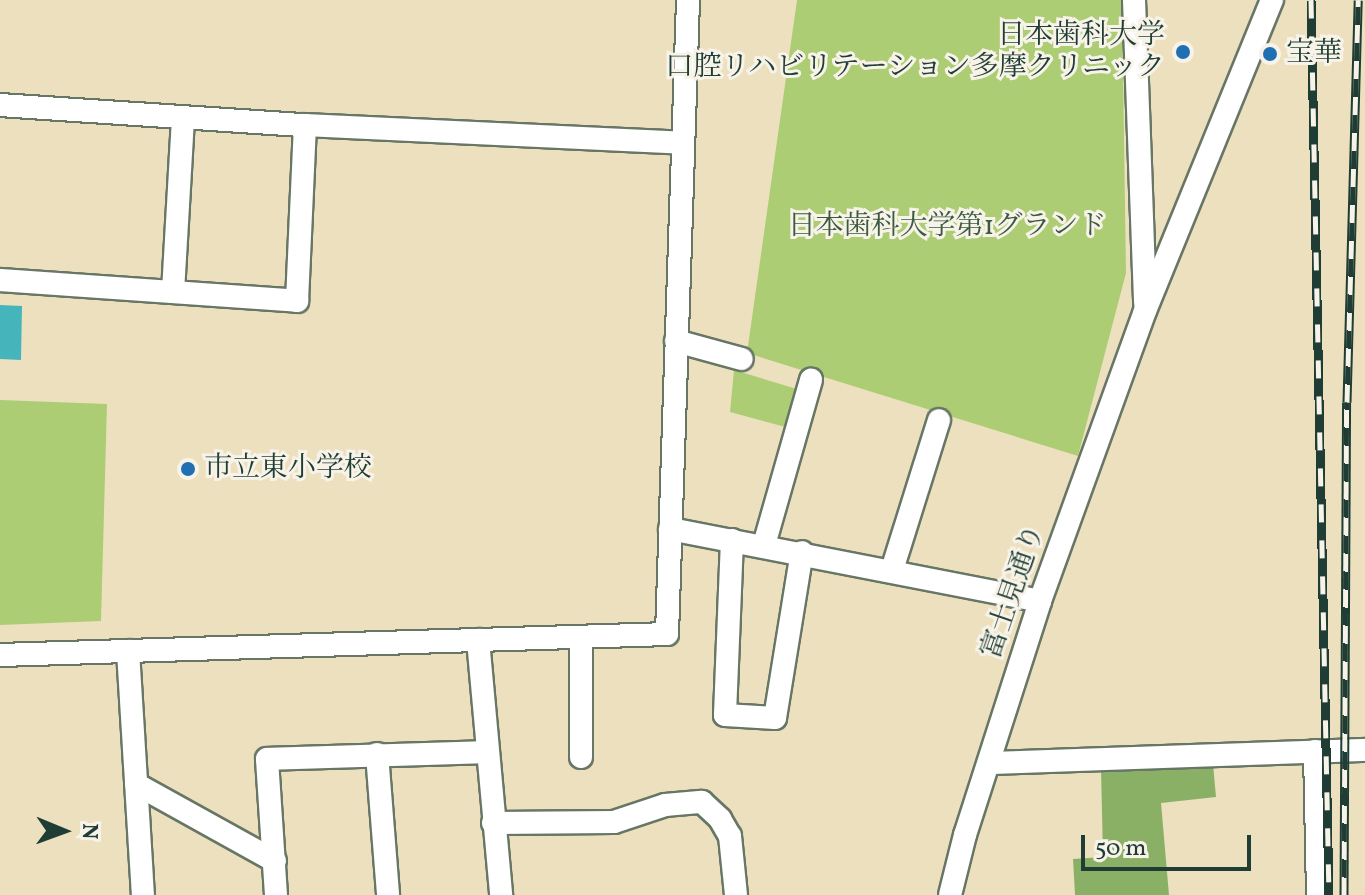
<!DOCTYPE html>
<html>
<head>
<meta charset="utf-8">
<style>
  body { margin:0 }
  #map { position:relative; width:1365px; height:895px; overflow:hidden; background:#ede0bf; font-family:Vollkorn,"Noto Serif JP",serif }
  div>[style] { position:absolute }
  .green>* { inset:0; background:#adcd75 }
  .forest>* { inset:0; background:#8ab066 }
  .water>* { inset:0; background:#45b5bb }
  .roads { filter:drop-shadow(2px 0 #677665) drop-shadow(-2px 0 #677665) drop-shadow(0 2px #677665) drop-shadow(0 -2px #677665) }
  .minor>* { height:22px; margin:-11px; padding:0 11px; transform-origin:11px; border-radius:11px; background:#fff }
  .rail>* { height:9px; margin-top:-4.5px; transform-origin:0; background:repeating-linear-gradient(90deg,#f7f3e8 0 18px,#1f3d34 0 36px); box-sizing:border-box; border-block:2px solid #1f3d34 }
  .dots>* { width:22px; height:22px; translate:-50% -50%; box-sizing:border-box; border:4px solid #f7f3e8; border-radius:50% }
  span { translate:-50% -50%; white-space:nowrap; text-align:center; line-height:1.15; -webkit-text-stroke:6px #f7f3e8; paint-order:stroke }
  .poi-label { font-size:28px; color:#1f3d34 }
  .right { translate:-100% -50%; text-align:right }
  .left { translate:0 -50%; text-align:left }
  .park-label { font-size:28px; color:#3b5a41 }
  .street-label { font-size:28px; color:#1f3d34 }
  .north { position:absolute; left:24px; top:791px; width:80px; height:80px; -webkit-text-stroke:6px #f7f3e8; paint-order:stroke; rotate:91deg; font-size:22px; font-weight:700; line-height:32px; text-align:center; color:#1f3d34 }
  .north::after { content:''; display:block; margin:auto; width:28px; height:36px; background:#1f3d34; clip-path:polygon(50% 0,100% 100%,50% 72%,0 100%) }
  .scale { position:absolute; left:1081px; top:835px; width:170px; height:36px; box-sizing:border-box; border:4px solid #1f3d34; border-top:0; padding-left:10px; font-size:24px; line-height:28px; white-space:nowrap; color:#1f3d34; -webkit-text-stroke:6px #f7f3e8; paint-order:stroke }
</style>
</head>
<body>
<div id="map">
  <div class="green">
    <i style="clip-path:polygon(797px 0,1122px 0,1126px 273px,1078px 456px,747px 353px)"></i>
    <i style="clip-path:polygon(734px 370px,800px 390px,789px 428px,730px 412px)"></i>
    <i style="clip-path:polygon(0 400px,107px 404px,101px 621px,0 625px)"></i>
  </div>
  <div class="forest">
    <i style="clip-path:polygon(1213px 764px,1216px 797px,1161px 803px,1169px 895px,1075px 895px,1073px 859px,1103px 857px,1101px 768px)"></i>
  </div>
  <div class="water">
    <i style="clip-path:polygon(0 305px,22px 306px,21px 360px,0 359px)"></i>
  </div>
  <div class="roads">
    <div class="minor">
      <i style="left:1134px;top:0;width:303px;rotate:87.9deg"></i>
      <i style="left:0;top:105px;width:306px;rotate:3.8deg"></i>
      <i style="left:305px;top:125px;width:378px;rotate:2.7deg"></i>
      <i style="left:0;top:280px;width:298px;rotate:4deg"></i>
      <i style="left:297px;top:301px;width:176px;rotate:-87.4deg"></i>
      <i style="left:173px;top:292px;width:175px;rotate:-86.7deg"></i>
      <i style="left:676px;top:341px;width:68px;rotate:15.3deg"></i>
      <i style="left:670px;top:529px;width:377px;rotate:11deg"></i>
      <i style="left:732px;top:540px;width:175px;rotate:92.3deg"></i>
      <i style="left:725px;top:715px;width:50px;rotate:3.4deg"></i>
      <i style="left:775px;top:718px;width:168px;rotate:-80.8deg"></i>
      <i style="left:764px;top:545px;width:172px;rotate:-74.1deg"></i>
      <i style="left:892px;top:570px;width:157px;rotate:-72.6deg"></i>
      <i style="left:581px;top:637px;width:120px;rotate:90deg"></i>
      <i style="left:478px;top:640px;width:256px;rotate:84.8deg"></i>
      <i style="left:128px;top:651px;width:244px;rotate:86.5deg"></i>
      <i style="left:0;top:655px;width:667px;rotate:-1.8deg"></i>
      <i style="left:667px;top:634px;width:634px;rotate:-88.1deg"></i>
      <i style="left:1315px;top:751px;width:144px;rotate:88.8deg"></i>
      <i style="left:377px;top:754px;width:141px;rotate:85.5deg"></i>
      <i style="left:989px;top:763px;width:376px;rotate:-2deg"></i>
      <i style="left:136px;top:784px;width:159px;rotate:29deg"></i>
      <i style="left:493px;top:823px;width:121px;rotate:-0.5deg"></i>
      <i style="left:614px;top:822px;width:54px;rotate:-18.4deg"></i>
      <i style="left:665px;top:805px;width:37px;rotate:-5deg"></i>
      <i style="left:702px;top:802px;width:25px;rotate:43deg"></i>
      <i style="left:720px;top:819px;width:20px;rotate:60deg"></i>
      <i style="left:730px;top:836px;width:59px;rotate:84.2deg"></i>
      <i style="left:276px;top:895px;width:136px;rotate:-93.8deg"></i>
      <i style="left:267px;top:759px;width:220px;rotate:-1.8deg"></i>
      <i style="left:950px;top:895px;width:62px;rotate:-76deg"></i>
      <i style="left:965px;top:835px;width:246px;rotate:-72.2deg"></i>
      <i style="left:1040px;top:601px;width:308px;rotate:-70.1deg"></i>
      <i style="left:1145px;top:311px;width:336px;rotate:-67.8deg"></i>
    </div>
  </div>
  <div class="rail">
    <i style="left:1311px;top:0;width:895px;rotate:88.85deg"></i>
    <i style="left:1344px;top:895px;width:493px;rotate:-89.7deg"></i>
    <i style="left:1347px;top:402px;width:402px;rotate:-88.4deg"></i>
  </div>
  <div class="dots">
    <i style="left:1183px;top:52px;background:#1f6fb2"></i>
    <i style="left:1270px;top:54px;background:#1f6fb2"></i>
    <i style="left:188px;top:469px;background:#1f6fb2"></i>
  </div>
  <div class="poi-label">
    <span class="right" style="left:1165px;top:52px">日本歯科大学<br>口腔リハビリテーション多摩クリニック</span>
    <span class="left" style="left:1286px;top:54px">宝華</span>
    <span class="left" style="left:204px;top:469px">市立東小学校</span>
  </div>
  <div class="park-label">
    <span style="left:947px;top:227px">日本歯科大学第1グランド</span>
  </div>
  <div class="street-label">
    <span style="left:1014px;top:592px;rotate:-71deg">富士見通り</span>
  </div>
  <div class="north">N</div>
  <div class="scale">50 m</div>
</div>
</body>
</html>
